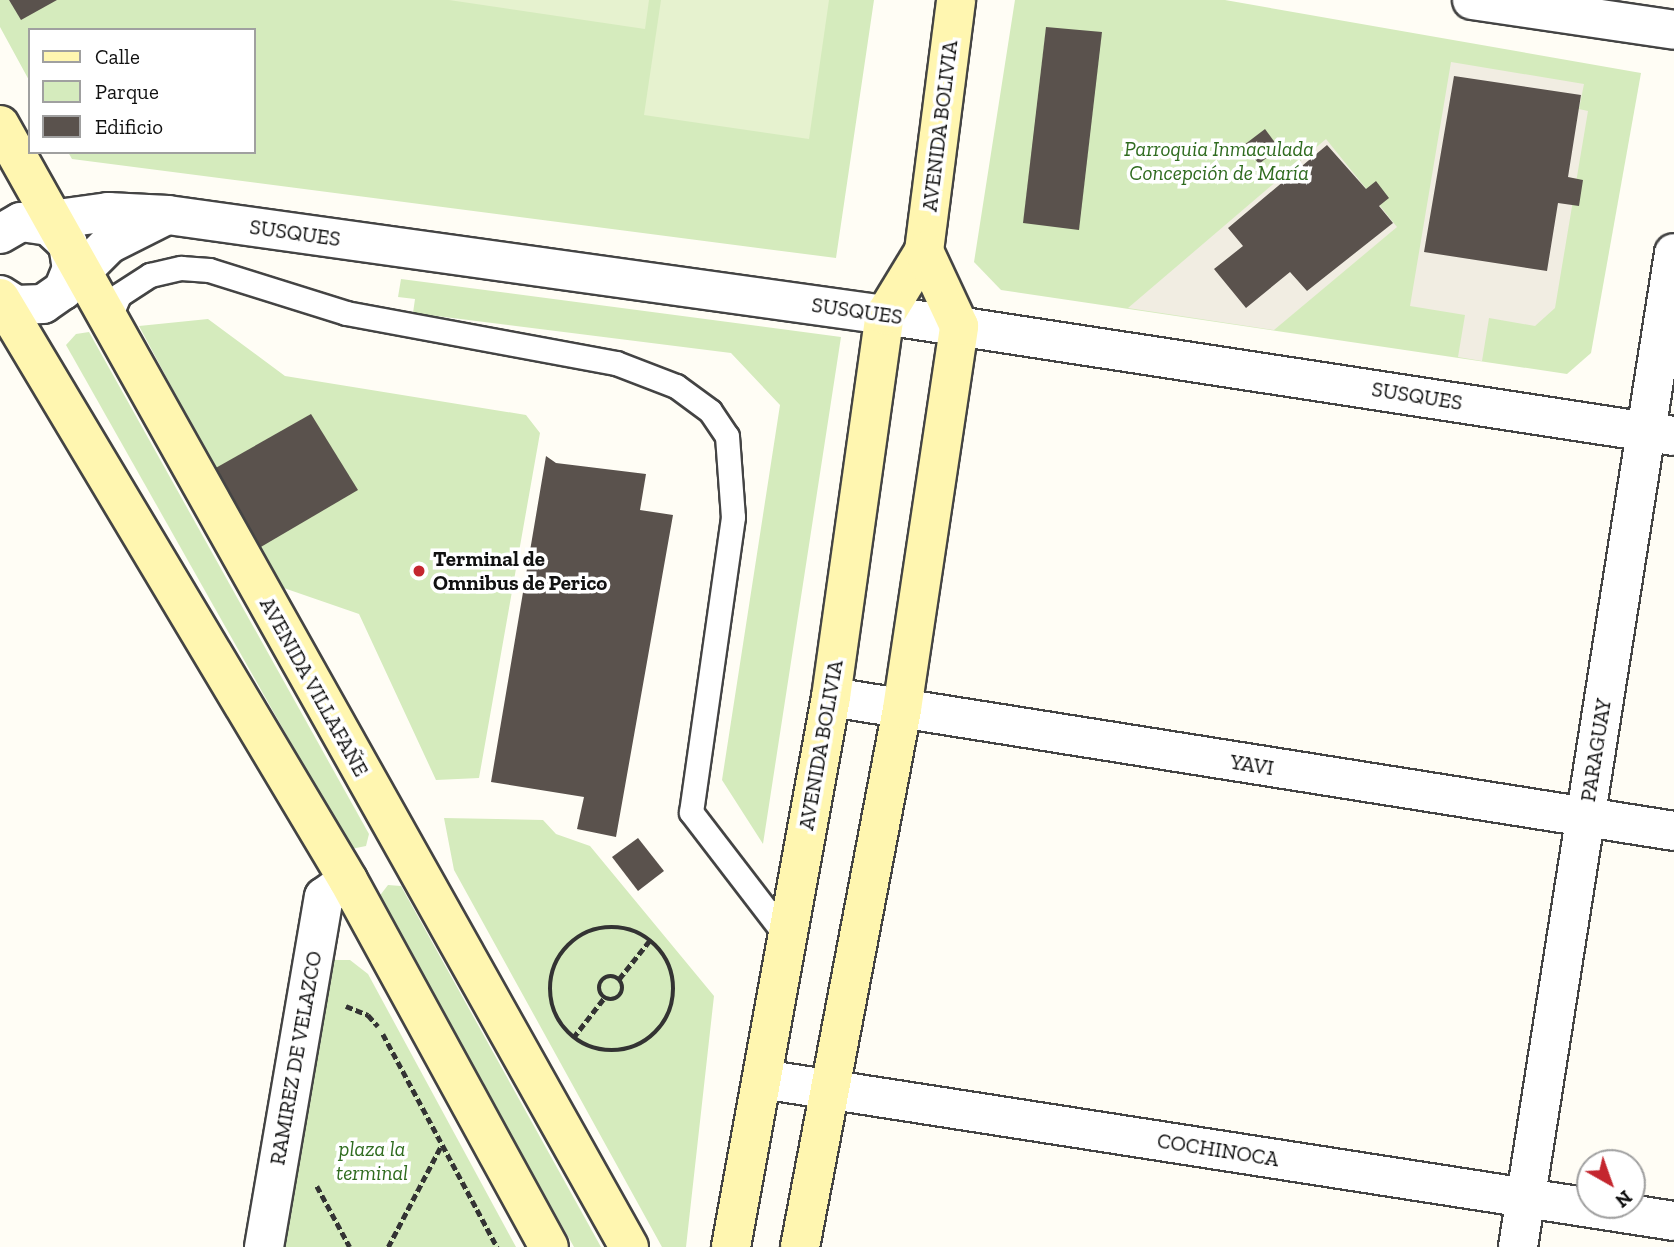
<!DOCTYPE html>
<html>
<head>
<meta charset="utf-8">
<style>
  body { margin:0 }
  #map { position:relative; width:1674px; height:1247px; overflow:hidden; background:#fffdf5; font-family:"Zilla Slab",serif }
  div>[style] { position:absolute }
  .green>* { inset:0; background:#d5ebbd }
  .pitch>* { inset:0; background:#e6f2cf }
  .plaza>* { inset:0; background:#f1ede2 }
  .building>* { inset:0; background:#5a524d }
  .path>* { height:4.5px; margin-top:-2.25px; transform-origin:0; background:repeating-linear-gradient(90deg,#333 0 7px,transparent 0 10.5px) }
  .path>.ring { margin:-2.25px; padding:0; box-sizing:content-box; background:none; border:4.5px solid #333; border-radius:50% }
  .roads { filter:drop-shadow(2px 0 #444) drop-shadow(-2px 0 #444) drop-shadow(0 2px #444) drop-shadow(0 -2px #444) }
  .lane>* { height:23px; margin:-11.5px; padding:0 11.5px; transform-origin:11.5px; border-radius:11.5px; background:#fff }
  .street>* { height:38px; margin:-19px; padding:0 19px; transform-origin:19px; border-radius:19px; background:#fff }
  .secondary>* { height:38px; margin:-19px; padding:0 19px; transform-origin:19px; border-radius:19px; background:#fff6b0 }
  .dots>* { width:19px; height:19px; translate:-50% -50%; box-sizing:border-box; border:4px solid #fff; border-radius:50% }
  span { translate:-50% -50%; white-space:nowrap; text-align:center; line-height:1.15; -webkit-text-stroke:7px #fff; paint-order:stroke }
  .street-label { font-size:21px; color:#111 }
  .park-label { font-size:21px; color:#2f6b1f; font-style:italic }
  .poi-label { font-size:21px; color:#111; font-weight:700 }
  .left { translate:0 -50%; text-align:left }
  .legend { position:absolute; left:28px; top:28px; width:228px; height:126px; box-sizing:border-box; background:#fff; border:2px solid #a0a0a0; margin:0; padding:9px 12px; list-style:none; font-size:21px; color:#111 }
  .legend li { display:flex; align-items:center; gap:14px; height:35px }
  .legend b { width:35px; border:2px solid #a0a0a0 }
  .north { position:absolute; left:1576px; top:1149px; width:70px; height:70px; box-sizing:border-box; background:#fff; border:2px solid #a0a0a0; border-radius:50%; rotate:140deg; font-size:19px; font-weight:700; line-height:28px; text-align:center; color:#111 }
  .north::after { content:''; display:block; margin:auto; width:24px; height:32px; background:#c4262e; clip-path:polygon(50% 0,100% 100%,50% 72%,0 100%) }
</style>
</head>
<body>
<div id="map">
  <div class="green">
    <i style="clip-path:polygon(0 0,874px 0,836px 258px,72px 159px,68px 152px,254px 152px,254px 30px,30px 30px,30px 82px,0 27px)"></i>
    <i style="clip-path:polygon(1015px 0,1225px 0,1641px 73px,1591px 353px,1567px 374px,1001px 290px,974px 262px)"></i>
    <i style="clip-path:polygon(401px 279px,841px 337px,763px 844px,722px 780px,780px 405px,731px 353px,413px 313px,415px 299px,398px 297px)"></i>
    <i style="clip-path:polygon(208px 319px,285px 376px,526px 415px,540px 433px,479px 778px,436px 780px,359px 614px,278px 586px,139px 326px)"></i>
    <i style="clip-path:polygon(89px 332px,369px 834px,366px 846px,351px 849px,66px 345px,76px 334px)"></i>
    <i style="clip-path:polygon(444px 818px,543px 820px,556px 834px,590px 846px,714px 996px,686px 1247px,662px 1247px,454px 870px)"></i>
    <i style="clip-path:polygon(388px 885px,401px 886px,601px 1247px,574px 1247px,378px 898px)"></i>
    <i style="clip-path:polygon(333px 960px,350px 960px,368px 974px,516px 1247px,272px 1247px)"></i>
  </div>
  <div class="pitch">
    <i style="clip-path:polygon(449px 0,649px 0,645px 29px)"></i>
    <i style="clip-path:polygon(661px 0,829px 0,809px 139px,644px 115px)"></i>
  </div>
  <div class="plaza">
    <i style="clip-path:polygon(1451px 62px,1584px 84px,1579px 109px,1588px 111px,1555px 308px,1535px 326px,1489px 318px,1482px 361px,1458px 357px,1465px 315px,1410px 306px)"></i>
    <i style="clip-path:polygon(1326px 139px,1397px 227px,1274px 330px,1128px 308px)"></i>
  </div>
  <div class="building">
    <i style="clip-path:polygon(9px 0,57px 0,21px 20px)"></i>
    <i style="clip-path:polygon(1046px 27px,1102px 32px,1079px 230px,1023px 223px)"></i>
    <i style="clip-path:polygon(1454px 76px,1581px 95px,1568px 177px,1583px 180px,1579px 206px,1558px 203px,1547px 271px,1424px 252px)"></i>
    <i style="clip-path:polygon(1265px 129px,1279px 148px,1259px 164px,1244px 145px)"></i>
    <i style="clip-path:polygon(1327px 145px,1366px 189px,1376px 181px,1389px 198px,1379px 206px,1393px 223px,1307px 291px,1290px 272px,1246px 308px,1214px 269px,1243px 246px,1228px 228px)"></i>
    <i style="clip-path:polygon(311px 414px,358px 490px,254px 551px,205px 474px)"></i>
    <i style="clip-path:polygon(546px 456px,556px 463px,646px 474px,640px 510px,673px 515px,616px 837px,577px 829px,584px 797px,491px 782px)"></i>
    <i style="clip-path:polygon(638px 838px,664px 871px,638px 891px,612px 857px)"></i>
  </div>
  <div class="path">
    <i class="ring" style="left:550px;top:927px;width:119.5px;height:119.5px"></i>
    <i class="ring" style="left:599px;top:976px;width:19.5px;height:19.5px"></i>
    <i style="left:619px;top:979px;width:50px;rotate:-51.5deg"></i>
    <i style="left:346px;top:1006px;width:24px;rotate:22deg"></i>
    <i style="left:368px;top:1015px;width:15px;rotate:48deg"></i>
    <i style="left:383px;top:1034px;width:242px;rotate:61.8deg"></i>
    <i style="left:573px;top:1038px;width:51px;rotate:-52.2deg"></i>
    <i style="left:317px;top:1186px;width:69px;rotate:61.6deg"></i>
    <i style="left:388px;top:1247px;width:114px;rotate:-62.3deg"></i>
  </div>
  <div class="roads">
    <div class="lane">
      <i style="left:109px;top:319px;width:26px;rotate:-67deg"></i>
      <i style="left:119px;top:295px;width:37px;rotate:-33deg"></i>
      <i style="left:150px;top:275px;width:32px;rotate:-13deg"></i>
      <i style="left:181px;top:268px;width:28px;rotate:4deg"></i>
      <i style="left:209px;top:270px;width:144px;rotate:17.4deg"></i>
      <i style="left:346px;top:313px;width:275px;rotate:10.5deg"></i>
      <i style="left:616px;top:363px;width:64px;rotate:21deg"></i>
      <i style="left:676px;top:386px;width:42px;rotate:36.3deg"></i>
      <i style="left:710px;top:411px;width:30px;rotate:56deg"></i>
      <i style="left:727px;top:436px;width:81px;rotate:85.8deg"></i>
      <i style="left:733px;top:517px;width:298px;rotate:98.1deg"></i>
      <i style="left:691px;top:812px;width:156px;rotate:52.5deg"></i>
    </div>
    <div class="street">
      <i style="left:1472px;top:0;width:204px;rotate:8.4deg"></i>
      <i style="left:36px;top:222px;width:73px;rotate:-7.9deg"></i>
      <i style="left:108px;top:212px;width:60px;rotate:2.9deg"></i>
      <i style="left:168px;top:215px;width:724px;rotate:7.94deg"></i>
      <i style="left:885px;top:315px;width:798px;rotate:8.72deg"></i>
      <i style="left:0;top:234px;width:24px;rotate:-30deg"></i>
      <i style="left:21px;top:222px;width:28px;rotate:8deg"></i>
      <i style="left:49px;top:226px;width:26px;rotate:43deg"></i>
      <i style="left:68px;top:244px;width:24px;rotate:81deg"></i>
      <i style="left:72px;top:268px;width:24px;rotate:112deg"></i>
      <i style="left:63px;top:290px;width:24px;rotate:145deg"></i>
      <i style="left:43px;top:304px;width:27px;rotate:178deg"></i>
      <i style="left:16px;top:305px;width:19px;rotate:-148deg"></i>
      <i style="left:63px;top:290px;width:65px;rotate:-45deg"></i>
      <i style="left:109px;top:244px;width:60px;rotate:-26.6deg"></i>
      <i style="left:831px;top:697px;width:854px;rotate:9.03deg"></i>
      <i style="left:762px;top:1079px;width:923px;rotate:8.85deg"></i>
      <i style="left:264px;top:1247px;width:355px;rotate:-80.3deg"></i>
      <i style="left:324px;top:897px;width:29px;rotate:-35deg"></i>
      <i style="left:1518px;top:1247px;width:1006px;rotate:-81.08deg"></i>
    </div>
    <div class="secondary">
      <i style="left:0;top:125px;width:1286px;rotate:60.72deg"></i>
      <i style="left:0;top:298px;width:678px;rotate:59.12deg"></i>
      <i style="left:348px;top:880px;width:418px;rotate:61.3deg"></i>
      <i style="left:731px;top:1247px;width:559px;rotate:-79.7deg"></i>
      <i style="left:831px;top:697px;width:386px;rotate:-82deg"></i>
      <i style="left:885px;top:315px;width:75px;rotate:-58.6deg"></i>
      <i style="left:924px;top:251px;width:253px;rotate:-82.7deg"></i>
      <i style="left:800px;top:1247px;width:548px;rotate:-79.26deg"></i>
      <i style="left:902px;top:709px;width:387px;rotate:-81.5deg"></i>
      <i style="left:959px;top:326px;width:83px;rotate:-115deg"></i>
    </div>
  </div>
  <div class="dots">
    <i style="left:419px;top:571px;background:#c4262e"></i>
  </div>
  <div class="street-label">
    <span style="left:940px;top:126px;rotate:-83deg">AVENIDA BOLIVIA</span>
    <span style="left:295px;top:233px;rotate:8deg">SUSQUES</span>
    <span style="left:857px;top:311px;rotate:8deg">SUSQUES</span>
    <span style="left:1417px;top:396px;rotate:9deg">SUSQUES</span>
    <span style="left:314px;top:687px;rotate:61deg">AVENIDA VILLAFAÑE</span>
    <span style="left:821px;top:745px;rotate:-80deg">AVENIDA BOLIVIA</span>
    <span style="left:1596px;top:750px;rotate:-81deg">PARAGUAY</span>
    <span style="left:1252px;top:765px;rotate:9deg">YAVI</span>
    <span style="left:296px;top:1058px;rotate:-80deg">RAMIREZ DE VELAZCO</span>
    <span style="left:1218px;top:1150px;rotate:9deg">COCHINOCA</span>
  </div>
  <div class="park-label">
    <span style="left:1219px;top:161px">Parroquia Inmaculada<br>Concepción de María</span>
    <span style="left:372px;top:1161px">plaza la<br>terminal</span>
  </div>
  <div class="poi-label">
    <span class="left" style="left:433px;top:571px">Terminal de<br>Omnibus de Perico</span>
  </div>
  <ul class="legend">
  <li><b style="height:9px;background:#fff6b0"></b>Calle</li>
  <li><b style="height:19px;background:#d5ebbd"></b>Parque</li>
  <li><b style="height:19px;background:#5a524d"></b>Edificio</li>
  </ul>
  <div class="north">N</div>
</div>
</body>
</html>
